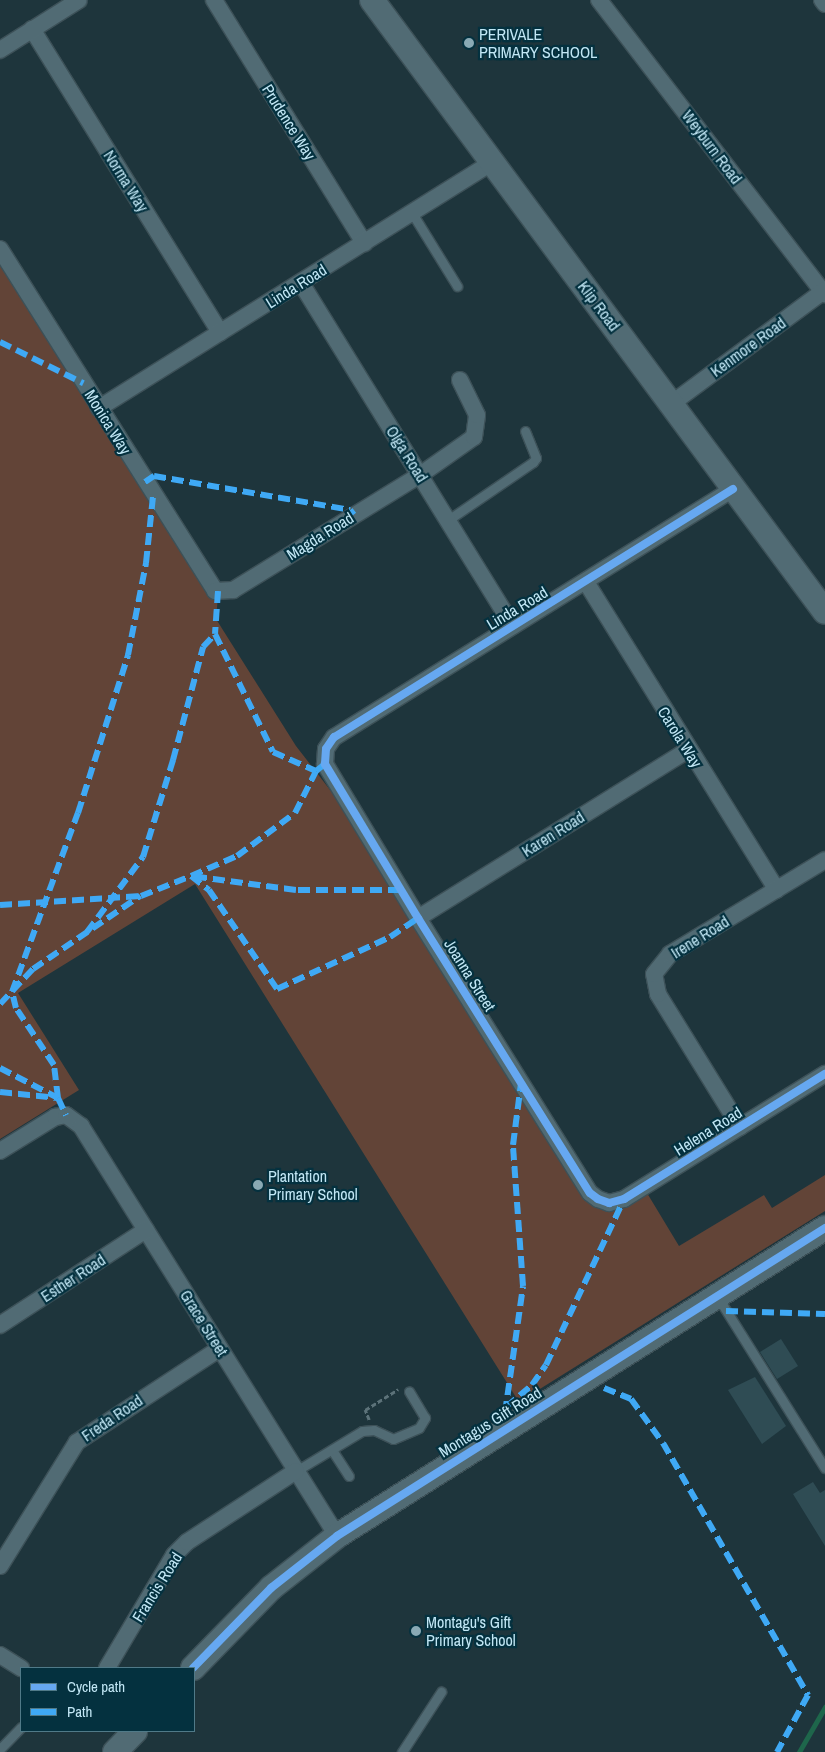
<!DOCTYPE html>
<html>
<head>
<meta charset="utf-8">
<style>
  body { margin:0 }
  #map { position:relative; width:825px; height:1752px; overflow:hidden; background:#1e353c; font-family:"Archivo Narrow",sans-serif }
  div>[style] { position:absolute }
  .green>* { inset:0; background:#624437 }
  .stream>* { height:4.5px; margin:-2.25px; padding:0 2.25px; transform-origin:2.25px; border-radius:2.25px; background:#1e664b }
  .building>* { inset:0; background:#2f4c54 }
  .path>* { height:2.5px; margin-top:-1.25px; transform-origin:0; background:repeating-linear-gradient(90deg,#5c7279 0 5px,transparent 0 7.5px) }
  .roads { filter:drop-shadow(1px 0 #3d5158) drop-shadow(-1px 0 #3d5158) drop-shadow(0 1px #3d5158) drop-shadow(0 -1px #3d5158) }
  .lane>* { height:9px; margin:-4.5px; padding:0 4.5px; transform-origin:4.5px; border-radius:4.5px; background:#516b74 }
  .street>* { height:16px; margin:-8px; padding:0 8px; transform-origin:8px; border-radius:8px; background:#516b74 }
  .secondary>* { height:24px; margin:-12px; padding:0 12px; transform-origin:12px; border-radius:12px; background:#516b74 }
  .quiet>* { height:6px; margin-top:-3px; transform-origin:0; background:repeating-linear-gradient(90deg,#3fa9f5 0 12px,transparent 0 18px) }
  .cycleway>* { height:8px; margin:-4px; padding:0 4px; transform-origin:4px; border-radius:4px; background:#66a8f1 }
  .dots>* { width:14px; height:14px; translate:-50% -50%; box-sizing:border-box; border:2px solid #04313f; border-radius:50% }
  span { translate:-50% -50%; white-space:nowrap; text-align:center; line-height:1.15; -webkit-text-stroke:4.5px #04313f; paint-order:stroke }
  .poi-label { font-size:16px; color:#c2e7f5 }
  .left { translate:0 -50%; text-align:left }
  .street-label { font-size:16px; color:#c2e7f5 }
  .legend { position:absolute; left:20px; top:1667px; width:175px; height:65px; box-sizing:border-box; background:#04313f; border:1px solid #507a88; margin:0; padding:6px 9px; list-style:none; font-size:15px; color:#c2e7f5 }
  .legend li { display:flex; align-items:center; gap:10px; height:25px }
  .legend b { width:25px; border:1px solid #507a88 }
</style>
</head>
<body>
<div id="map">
  <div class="green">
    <i style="clip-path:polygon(0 259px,218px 596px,216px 619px,296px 746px,334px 795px,583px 1196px,614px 1210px,647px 1193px,679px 1246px,764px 1195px,772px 1208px,825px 1175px,825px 1211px,519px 1402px,195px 884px,18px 993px,79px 1090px,0 1139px)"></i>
  </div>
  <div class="stream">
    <i style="left:799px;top:1752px;width:52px;rotate:-60deg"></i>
  </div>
  <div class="building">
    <i style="clip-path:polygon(781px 1339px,798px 1366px,777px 1379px,760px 1352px)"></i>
    <i style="clip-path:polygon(755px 1377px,786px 1426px,762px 1444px,728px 1390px)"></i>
    <i style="clip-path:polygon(813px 1482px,820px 1493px,825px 1490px,825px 1546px,793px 1494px)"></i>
  </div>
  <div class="path">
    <i style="left:369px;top:1420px;width:11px;rotate:-112deg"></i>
    <i style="left:365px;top:1410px;width:39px;rotate:-32deg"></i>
  </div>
  <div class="roads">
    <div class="lane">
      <i style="left:412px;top:213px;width:86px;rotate:58.3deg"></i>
      <i style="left:448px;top:520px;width:103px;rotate:-34.3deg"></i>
      <i style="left:533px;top:462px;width:5px;rotate:-53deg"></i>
      <i style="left:536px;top:458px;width:29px;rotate:-112deg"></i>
      <i style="left:717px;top:1296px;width:203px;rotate:57.9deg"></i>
      <i style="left:332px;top:1450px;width:31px;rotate:57deg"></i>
      <i style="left:296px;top:1471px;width:77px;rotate:-31.2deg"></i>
      <i style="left:362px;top:1431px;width:12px;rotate:-5deg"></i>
      <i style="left:374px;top:1430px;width:21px;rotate:25deg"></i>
      <i style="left:393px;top:1439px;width:28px;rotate:-23deg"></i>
      <i style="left:419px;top:1428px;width:12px;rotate:-59deg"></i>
      <i style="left:425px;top:1418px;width:31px;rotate:-121deg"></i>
      <i style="left:0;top:1749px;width:30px;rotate:-46deg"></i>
      <i style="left:402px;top:1752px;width:72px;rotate:-57deg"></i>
    </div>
    <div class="street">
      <i style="left:214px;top:0;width:286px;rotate:58.3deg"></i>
      <i style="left:599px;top:0;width:371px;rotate:52.5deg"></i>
      <i style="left:822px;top:0;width:5px;rotate:53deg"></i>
      <i style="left:32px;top:29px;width:357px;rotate:58.2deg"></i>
      <i style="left:0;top:50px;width:93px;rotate:-32.3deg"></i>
      <i style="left:0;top:249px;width:404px;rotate:57.8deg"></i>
      <i style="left:215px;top:591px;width:18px;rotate:-3deg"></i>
      <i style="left:233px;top:590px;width:220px;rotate:-31.6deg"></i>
      <i style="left:420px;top:475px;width:66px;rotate:-35.1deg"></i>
      <i style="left:474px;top:437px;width:22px;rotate:-82deg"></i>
      <i style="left:477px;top:415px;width:39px;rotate:-116deg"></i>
      <i style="left:301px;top:283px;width:403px;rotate:58.3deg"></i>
      <i style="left:671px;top:404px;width:192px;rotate:-36.5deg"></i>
      <i style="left:99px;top:408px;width:464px;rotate:-32deg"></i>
      <i style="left:733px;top:489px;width:470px;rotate:148.1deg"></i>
      <i style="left:334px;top:737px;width:14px;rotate:124deg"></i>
      <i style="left:326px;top:749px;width:15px;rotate:94deg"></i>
      <i style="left:325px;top:764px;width:180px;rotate:58.9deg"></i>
      <i style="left:418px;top:918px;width:324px;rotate:58deg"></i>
      <i style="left:590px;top:1193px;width:10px;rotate:37deg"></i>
      <i style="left:598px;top:1199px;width:12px;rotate:20deg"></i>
      <i style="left:609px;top:1203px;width:16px;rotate:-15deg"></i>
      <i style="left:624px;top:1199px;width:237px;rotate:-31.9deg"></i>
      <i style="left:586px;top:582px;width:362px;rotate:58.2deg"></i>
      <i style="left:418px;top:918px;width:318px;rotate:-31.9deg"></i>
      <i style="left:740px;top:1127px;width:156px;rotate:-121.7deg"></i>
      <i style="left:658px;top:994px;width:20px;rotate:-101deg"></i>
      <i style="left:654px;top:974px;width:26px;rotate:-51deg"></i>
      <i style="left:670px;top:954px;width:181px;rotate:-31.2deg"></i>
      <i style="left:0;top:1151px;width:65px;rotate:-31.7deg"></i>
      <i style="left:55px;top:1117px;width:11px;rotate:-10deg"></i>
      <i style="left:66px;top:1115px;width:19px;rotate:36deg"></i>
      <i style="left:81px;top:1126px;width:483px;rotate:58deg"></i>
      <i style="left:0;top:1325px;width:174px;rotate:-33.1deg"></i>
      <i style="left:0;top:1566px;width:146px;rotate:-58.2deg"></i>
      <i style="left:77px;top:1442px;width:170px;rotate:-33.2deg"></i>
      <i style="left:0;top:1655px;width:25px;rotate:32deg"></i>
      <i style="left:107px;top:1668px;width:131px;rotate:-59.3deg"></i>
      <i style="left:174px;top:1555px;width:18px;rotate:-45deg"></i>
      <i style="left:187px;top:1542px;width:130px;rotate:-33.1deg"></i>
    </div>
    <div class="secondary">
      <i style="left:372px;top:0;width:761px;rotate:53.49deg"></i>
      <i style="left:193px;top:1668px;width:112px;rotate:-45.7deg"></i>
      <i style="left:271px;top:1588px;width:84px;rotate:-38.2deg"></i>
      <i style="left:337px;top:1536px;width:577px;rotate:-32.26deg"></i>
      <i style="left:115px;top:1752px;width:29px;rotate:-46deg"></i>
    </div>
  </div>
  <div class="quiet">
    <i style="left:0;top:342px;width:93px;rotate:26.3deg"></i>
    <i style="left:145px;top:482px;width:11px;rotate:-34deg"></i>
    <i style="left:154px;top:476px;width:199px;rotate:9.8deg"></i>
    <i style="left:350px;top:510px;width:6px;rotate:51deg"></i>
    <i style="left:218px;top:591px;width:43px;rotate:94deg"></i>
    <i style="left:215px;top:634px;width:131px;rotate:63.8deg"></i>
    <i style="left:273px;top:752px;width:47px;rotate:23.8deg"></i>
    <i style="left:400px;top:890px;width:104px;rotate:180deg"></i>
    <i style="left:296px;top:890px;width:106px;rotate:-172.4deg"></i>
    <i style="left:191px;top:876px;width:23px;rotate:38deg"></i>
    <i style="left:209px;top:890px;width:120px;rotate:55.5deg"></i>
    <i style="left:277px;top:989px;width:124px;rotate:-24.7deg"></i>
    <i style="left:390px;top:937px;width:34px;rotate:-34deg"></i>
    <i style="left:0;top:905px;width:141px;rotate:-3.7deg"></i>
    <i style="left:141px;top:896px;width:54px;rotate:-21.8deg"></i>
    <i style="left:191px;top:876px;width:50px;rotate:-23.5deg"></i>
    <i style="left:237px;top:856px;width:72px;rotate:-36.6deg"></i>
    <i style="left:295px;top:813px;width:47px;rotate:-63.4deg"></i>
    <i style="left:316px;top:771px;width:11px;rotate:-38deg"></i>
    <i style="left:87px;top:932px;width:94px;rotate:-53.3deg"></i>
    <i style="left:143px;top:857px;width:102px;rotate:-72.8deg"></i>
    <i style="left:173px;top:760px;width:117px;rotate:-75.1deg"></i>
    <i style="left:203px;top:647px;width:18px;rotate:-47deg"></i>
    <i style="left:0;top:1004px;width:48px;rotate:-46.7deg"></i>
    <i style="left:33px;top:969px;width:130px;rotate:-34.3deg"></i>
    <i style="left:0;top:1068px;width:65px;rotate:27.3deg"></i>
    <i style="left:58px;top:1098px;width:19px;rotate:65deg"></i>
    <i style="left:0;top:1092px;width:58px;rotate:5.9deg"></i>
    <i style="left:58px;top:1098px;width:33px;rotate:-97deg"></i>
    <i style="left:54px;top:1065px;width:69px;rotate:-123.7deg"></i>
    <i style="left:16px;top:1008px;width:16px;rotate:-104deg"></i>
    <i style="left:12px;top:992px;width:191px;rotate:-69.8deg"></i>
    <i style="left:78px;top:813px;width:166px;rotate:-72.4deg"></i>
    <i style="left:128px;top:655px;width:94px;rotate:-78.9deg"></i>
    <i style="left:146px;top:563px;width:67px;rotate:-84deg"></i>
    <i style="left:726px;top:1311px;width:99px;rotate:1.7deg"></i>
    <i style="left:604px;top:1388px;width:29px;rotate:22deg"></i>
    <i style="left:631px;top:1399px;width:54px;rotate:54deg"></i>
    <i style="left:663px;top:1443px;width:291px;rotate:60.1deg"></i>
    <i style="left:808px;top:1695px;width:65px;rotate:118.5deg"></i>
    <i style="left:506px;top:1407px;width:34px;rotate:-40deg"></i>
    <i style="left:532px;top:1385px;width:24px;rotate:-55deg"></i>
    <i style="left:546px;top:1365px;width:183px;rotate:-64.8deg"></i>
    <i style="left:505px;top:1413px;width:128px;rotate:-81.9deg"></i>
    <i style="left:523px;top:1286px;width:141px;rotate:-94.1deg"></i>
    <i style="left:513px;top:1145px;width:63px;rotate:-82.6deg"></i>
  </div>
  <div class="cycleway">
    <i style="left:733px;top:489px;width:470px;rotate:148.1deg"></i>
    <i style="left:334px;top:737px;width:14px;rotate:124deg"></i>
    <i style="left:326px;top:749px;width:15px;rotate:94deg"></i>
    <i style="left:325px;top:764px;width:180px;rotate:58.9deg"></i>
    <i style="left:418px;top:918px;width:324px;rotate:58deg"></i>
    <i style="left:590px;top:1193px;width:10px;rotate:37deg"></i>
    <i style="left:598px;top:1199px;width:12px;rotate:20deg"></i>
    <i style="left:609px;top:1203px;width:16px;rotate:-15deg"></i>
    <i style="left:624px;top:1199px;width:237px;rotate:-31.9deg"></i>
    <i style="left:193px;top:1668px;width:112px;rotate:-45.7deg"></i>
    <i style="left:271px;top:1588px;width:84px;rotate:-38.2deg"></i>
    <i style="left:337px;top:1536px;width:577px;rotate:-32.26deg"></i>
  </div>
  <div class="dots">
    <i style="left:469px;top:43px;background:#89a9b4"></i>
    <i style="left:258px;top:1185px;background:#89a9b4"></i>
    <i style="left:416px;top:1631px;background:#89a9b4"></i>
  </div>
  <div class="poi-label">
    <span class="left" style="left:479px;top:43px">PERIVALE<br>PRIMARY SCHOOL</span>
    <span class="left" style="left:268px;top:1185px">Plantation<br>Primary School</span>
    <span class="left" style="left:426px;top:1631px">Montagu's Gift<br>Primary School</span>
  </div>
  <div class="street-label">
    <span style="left:289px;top:122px;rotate:58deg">Prudence Way</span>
    <span style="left:712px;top:147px;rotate:53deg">Weyburn Road</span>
    <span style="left:126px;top:181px;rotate:58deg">Norma Way</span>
    <span style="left:296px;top:286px;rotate:-32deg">Linda Road</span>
    <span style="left:599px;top:306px;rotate:53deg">Klip Road</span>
    <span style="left:748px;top:347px;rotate:-36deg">Kenmore Road</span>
    <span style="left:108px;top:422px;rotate:58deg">Monica Way</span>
    <span style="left:407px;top:454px;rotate:58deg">Olga Road</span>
    <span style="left:320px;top:536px;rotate:-32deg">Magda Road</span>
    <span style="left:517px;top:608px;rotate:-31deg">Linda Road</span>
    <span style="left:680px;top:737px;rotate:58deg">Carola Way</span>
    <span style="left:553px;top:834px;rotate:-32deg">Karen Road</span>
    <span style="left:700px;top:937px;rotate:-32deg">Irene Road</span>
    <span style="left:470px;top:975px;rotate:58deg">Joanna Street</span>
    <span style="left:708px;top:1131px;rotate:-32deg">Helena Road</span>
    <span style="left:73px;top:1278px;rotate:-33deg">Esther Road</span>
    <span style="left:204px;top:1323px;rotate:58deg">Grace Street</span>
    <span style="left:112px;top:1418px;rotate:-34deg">Freda Road</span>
    <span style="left:490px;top:1422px;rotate:-32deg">Montagus Gift Road</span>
    <span style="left:157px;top:1587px;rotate:-58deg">Francis Road</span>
  </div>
  <ul class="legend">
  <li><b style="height:6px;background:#66a8f1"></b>Cycle path</li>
  <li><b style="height:6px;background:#3fa9f5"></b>Path</li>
  </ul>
</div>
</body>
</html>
